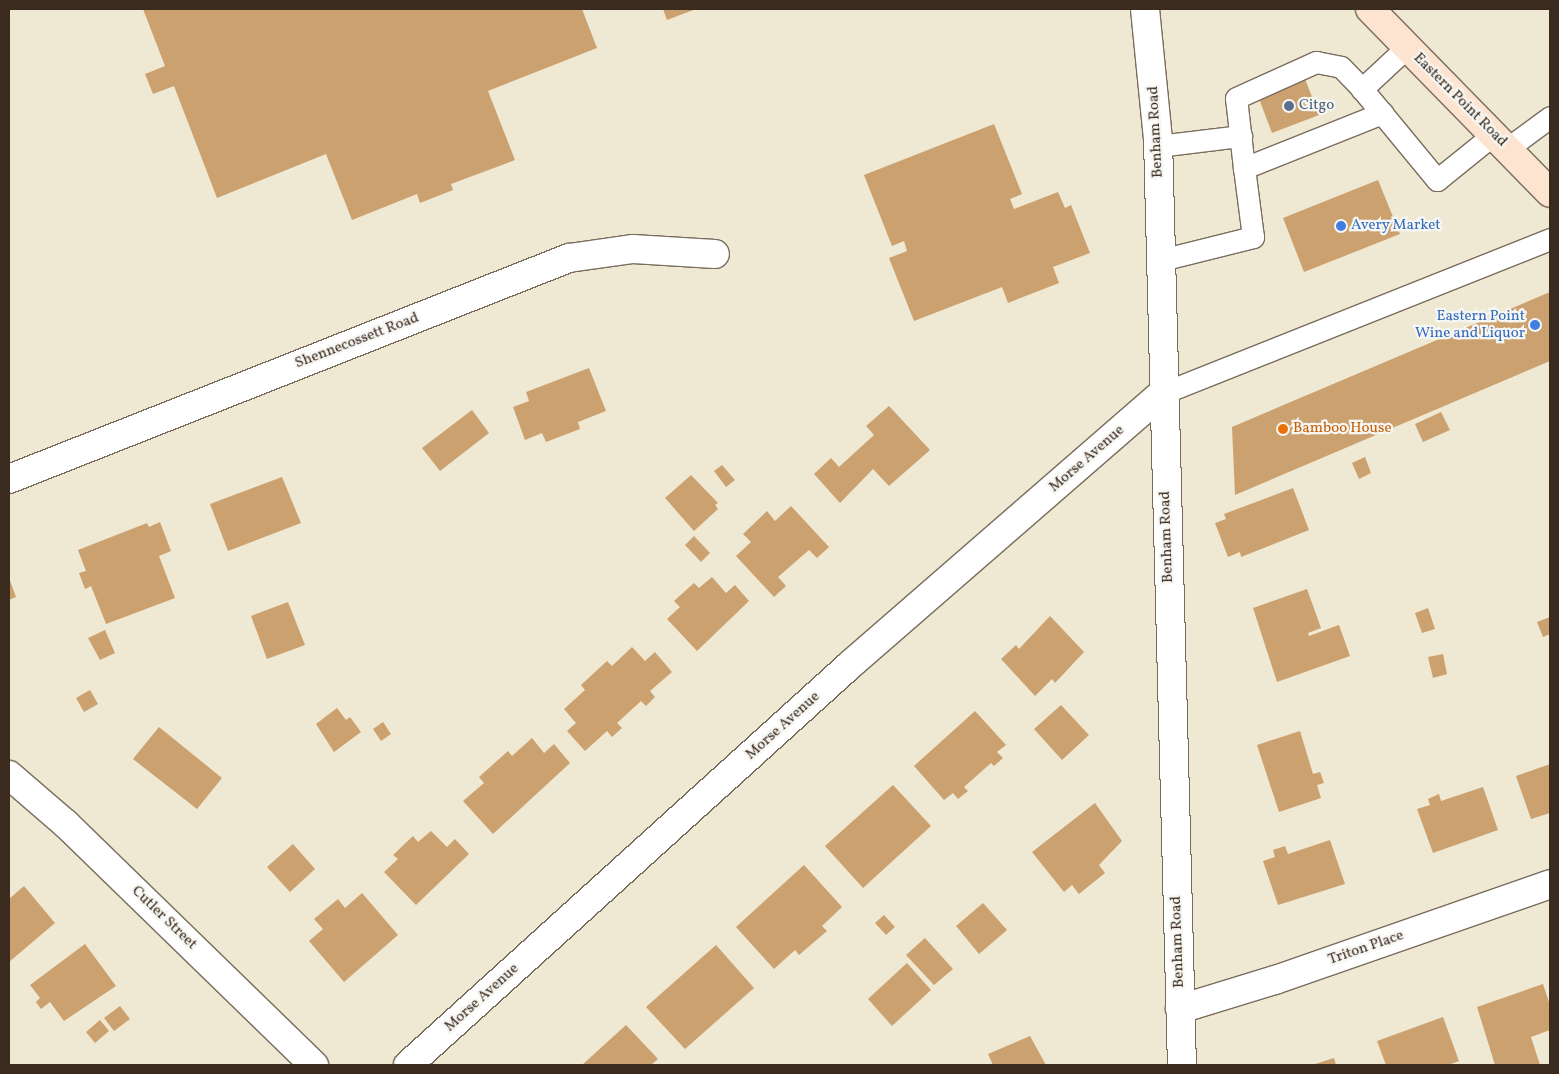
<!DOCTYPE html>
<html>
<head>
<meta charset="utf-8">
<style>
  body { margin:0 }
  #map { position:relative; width:1559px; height:1074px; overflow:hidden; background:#efe8d2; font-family:Vollkorn,serif }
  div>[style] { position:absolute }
  .building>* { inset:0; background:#cca170 }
  .roads { filter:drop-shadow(1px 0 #7a6c5d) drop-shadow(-1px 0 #7a6c5d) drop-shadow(0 1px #7a6c5d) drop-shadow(0 -1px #7a6c5d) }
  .service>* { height:21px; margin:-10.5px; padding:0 10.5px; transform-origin:10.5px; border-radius:10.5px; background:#fff }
  .minor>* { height:28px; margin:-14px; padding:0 14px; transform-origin:14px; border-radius:14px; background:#fff }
  .secondary>* { height:28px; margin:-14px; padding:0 14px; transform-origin:14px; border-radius:14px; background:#fde4d0 }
  .dots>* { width:14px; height:14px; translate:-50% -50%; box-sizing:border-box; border:2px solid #f6f6f2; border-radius:50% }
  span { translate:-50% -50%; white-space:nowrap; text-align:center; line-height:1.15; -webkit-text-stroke:4.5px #f6f6f2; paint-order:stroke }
  .street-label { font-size:15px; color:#3b2a1e }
  .service-label { font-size:15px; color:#4e5e75 }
  .left { translate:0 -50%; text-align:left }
  .shop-label { font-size:15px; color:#366cbe }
  .right { translate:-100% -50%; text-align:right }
  .food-label { font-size:15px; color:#c56008 }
  .frame { position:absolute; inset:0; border:10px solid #3b2a1e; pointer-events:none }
</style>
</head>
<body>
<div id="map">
  <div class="building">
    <i style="clip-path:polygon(143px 9px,582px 9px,597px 48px,488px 91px,515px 160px,451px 184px,453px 190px,420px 203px,417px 194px,352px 220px,326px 154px,217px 198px,174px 86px,153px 94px,145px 74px,165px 66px)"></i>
    <i style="clip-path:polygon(663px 9px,696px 9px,667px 20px)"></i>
    <i style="clip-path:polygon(1305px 79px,1319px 115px,1272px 133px,1258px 96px)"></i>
    <i style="clip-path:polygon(994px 124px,1022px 194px,1010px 199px,1014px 209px,1058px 192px,1065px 208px,1071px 205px,1090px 253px,1053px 267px,1059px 283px,1008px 303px,1002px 287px,914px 321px,889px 258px,907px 251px,904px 241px,892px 246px,864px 175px)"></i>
    <i style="clip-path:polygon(1378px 180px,1400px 234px,1304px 272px,1283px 218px)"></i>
    <i style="clip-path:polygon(1550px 292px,1550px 361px,1235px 495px,1232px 427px)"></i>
    <i style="clip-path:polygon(589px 368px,606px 411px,578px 422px,580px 429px,546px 442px,542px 433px,525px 440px,513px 407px,529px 401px,526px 392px)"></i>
    <i style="clip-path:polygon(889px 406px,930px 450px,889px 486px,873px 469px,840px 503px,814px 474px,831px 458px,839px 467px,874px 435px,866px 426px)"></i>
    <i style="clip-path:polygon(472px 410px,489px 433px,440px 471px,422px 448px)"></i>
    <i style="clip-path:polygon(1441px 412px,1450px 430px,1423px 442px,1415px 424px)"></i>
    <i style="clip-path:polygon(1365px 457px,1371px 473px,1359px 479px,1352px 463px)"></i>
    <i style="clip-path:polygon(722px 465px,735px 480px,726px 487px,714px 471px)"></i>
    <i style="clip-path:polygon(691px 475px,718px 503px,715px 505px,718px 509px,694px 531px,665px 498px)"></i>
    <i style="clip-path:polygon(282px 477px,301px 523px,228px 551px,210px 504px)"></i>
    <i style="clip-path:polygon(1293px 488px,1309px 530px,1241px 557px,1240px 552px,1228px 557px,1215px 523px,1226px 519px,1224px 514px)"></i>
    <i style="clip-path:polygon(791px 506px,829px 547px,817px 558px,809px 550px,778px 577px,786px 586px,774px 597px,736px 556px,751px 542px,743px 534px,767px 511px,775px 521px)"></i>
    <i style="clip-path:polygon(160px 522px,171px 551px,159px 556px,175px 598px,106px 624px,91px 586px,85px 589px,79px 573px,86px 571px,78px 550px,147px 523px,149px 527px)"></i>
    <i style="clip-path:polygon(694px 536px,710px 553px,701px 562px,685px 545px)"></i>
    <i style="clip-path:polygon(712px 577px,726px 593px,735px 585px,749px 601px,697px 651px,667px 619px,680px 607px,674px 601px,694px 583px,699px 588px)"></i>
    <i style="clip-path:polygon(9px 578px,16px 597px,9px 600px)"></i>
    <i style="clip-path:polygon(1307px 589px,1321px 628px,1308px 633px,1309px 636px,1339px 625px,1350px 656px,1277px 682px,1253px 608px)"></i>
    <i style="clip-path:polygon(288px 602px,305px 645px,267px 659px,251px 616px)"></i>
    <i style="clip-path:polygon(1428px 608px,1435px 629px,1422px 633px,1415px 613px)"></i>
    <i style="clip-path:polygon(1050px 616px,1084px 652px,1055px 683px,1052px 679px,1035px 696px,1001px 659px,1016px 645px,1019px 649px)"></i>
    <i style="clip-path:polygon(1550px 617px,1550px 634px,1543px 637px,1537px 622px)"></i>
    <i style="clip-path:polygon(105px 630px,115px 653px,100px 660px,88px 638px)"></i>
    <i style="clip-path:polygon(632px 647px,645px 661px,655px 652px,672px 672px,650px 691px,655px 697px,646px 706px,641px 701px,617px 723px,622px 728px,612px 737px,607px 731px,585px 751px,567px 731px,576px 723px,564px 709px,585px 690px,581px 685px,607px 661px,612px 666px)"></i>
    <i style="clip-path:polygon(1443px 654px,1447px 674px,1433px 678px,1428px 657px)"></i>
    <i style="clip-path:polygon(90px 690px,98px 704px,84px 712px,76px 698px)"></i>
    <i style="clip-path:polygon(1061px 705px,1089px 735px,1062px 760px,1034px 729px)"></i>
    <i style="clip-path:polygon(337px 708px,346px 720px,350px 717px,361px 732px,334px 752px,316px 724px)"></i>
    <i style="clip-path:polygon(975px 711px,1006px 745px,997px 752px,1003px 758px,994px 766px,991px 763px,964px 787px,968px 791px,958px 799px,953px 793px,944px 800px,914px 766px)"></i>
    <i style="clip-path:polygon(383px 722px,391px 734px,381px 741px,373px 729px)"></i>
    <i style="clip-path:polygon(159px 727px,222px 778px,197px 809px,133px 759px)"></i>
    <i style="clip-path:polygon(1300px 731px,1313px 774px,1320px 772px,1324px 783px,1317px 785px,1321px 798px,1279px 812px,1257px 745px)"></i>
    <i style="clip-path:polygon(532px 738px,544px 753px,554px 744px,570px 763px,493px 834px,463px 801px,484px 783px,479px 777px,508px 751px,512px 756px)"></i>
    <i style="clip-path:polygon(1550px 764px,1550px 813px,1531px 819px,1516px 776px)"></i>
    <i style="clip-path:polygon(893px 785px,931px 826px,863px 888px,825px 846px)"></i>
    <i style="clip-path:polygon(1483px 787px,1498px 830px,1433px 853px,1417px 809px,1430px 805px,1428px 799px,1439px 794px,1441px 801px)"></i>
    <i style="clip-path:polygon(1095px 803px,1122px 841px,1099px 865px,1105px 873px,1079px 894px,1072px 885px,1064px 892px,1032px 852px)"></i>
    <i style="clip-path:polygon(431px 831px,447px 847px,455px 839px,469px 854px,416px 905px,384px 872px,398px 859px,393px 855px,413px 836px,418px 842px)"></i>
    <i style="clip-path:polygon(1330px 840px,1345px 884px,1278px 905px,1263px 861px,1275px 857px,1273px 850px,1285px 846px,1288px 854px)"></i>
    <i style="clip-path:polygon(293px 844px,315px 869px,290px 892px,267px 867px)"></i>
    <i style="clip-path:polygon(804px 865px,842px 907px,822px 926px,827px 931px,799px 955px,795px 950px,774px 969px,736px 927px)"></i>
    <i style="clip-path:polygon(24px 886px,55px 923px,9px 962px,9px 899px)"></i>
    <i style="clip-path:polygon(362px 893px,398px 935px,344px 982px,309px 941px,323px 929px,314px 919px,338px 899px,345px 908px)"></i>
    <i style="clip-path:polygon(983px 903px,1007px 930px,979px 954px,956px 926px)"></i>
    <i style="clip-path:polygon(884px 915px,895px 927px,886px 935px,875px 923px)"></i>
    <i style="clip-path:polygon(925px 938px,953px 969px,934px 985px,906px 955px)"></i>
    <i style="clip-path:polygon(85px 944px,116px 986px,64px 1021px,50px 1002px,41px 1009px,36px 1002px,40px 998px,30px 985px)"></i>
    <i style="clip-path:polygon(716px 945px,754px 988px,685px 1049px,646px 1007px)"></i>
    <i style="clip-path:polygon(907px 963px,931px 990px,892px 1026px,868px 999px)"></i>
    <i style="clip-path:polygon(1543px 984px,1550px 1005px,1550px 1030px,1531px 1037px,1540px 1065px,1495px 1065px,1477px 1007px)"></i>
    <i style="clip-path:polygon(120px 1006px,130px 1019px,114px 1031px,104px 1018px)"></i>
    <i style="clip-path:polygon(1443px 1017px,1459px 1061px,1448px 1065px,1386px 1065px,1377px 1041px)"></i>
    <i style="clip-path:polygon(100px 1020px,109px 1031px,95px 1043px,86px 1032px)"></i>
    <i style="clip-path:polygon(626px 1025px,658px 1059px,651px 1065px,582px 1065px)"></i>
    <i style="clip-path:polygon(1030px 1036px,1046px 1065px,993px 1065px,988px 1054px)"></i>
    <i style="clip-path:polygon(1334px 1058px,1336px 1065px,1312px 1065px)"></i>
  </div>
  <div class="roads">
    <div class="service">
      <i style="left:1407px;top:47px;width:62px;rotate:137deg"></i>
      <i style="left:1362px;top:89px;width:118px;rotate:50.5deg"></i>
      <i style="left:1437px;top:180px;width:73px;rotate:-38.9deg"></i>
      <i style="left:1158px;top:146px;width:84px;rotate:-6.9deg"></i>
      <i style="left:1508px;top:148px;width:52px;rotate:-36.4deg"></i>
      <i style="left:1244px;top:168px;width:70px;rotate:-96.5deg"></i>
      <i style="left:1236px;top:98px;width:88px;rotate:-24.2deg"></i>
      <i style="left:1316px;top:62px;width:25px;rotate:11deg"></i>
      <i style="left:1341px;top:67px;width:30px;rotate:46deg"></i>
      <i style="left:1161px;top:260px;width:95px;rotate:-14deg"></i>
      <i style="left:1253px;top:237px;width:70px;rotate:-97.4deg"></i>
      <i style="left:1244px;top:168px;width:149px;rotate:-21.7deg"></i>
      <i style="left:1163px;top:393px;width:417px;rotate:-21.7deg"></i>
    </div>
    <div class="minor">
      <i style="left:1145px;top:9px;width:131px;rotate:84.3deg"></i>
      <i style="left:1158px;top:139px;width:926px;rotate:88.52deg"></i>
      <i style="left:9px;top:479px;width:602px;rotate:-21.54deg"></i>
      <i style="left:569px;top:258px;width:65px;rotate:-8deg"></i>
      <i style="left:633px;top:249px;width:82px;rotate:3.5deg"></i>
      <i style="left:9px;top:775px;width:75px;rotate:40.7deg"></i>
      <i style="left:66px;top:824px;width:346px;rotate:44.2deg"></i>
      <i style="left:1180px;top:1009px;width:99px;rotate:-17deg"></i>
      <i style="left:1275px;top:980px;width:291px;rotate:-19.2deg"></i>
      <i style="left:408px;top:1065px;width:598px;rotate:-42.15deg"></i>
      <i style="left:851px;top:664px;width:413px;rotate:-41deg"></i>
    </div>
    <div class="secondary">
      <i style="left:1370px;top:9px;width:257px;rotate:45.6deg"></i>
    </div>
  </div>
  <div class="dots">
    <i style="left:1289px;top:106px;background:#5c6f8a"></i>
    <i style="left:1341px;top:226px;background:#3f7fe0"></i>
    <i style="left:1535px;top:325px;background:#3f7fe0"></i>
    <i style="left:1283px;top:429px;background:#e8710a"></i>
  </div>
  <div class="street-label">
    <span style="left:1460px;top:100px;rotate:45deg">Eastern Point Road</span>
    <span style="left:1156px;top:132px;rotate:-93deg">Benham Road</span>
    <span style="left:357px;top:341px;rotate:-21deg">Shennecossett Road</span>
    <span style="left:1087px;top:459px;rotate:-41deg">Morse Avenue</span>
    <span style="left:1167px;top:537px;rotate:-92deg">Benham Road</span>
    <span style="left:783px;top:726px;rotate:-42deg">Morse Avenue</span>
    <span style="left:164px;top:918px;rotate:44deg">Cutler Street</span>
    <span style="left:1178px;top:942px;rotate:-92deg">Benham Road</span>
    <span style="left:1366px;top:948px;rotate:-19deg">Triton Place</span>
    <span style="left:482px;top:998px;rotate:-42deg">Morse Avenue</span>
  </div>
  <div class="service-label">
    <span class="left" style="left:1299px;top:106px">Citgo</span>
  </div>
  <div class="shop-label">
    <span class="left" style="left:1351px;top:226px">Avery Market</span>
    <span class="right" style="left:1525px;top:325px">Eastern Point<br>Wine and Liquor</span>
  </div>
  <div class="food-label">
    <span class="left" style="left:1293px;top:429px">Bamboo House</span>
  </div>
  <div class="frame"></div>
</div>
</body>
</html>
